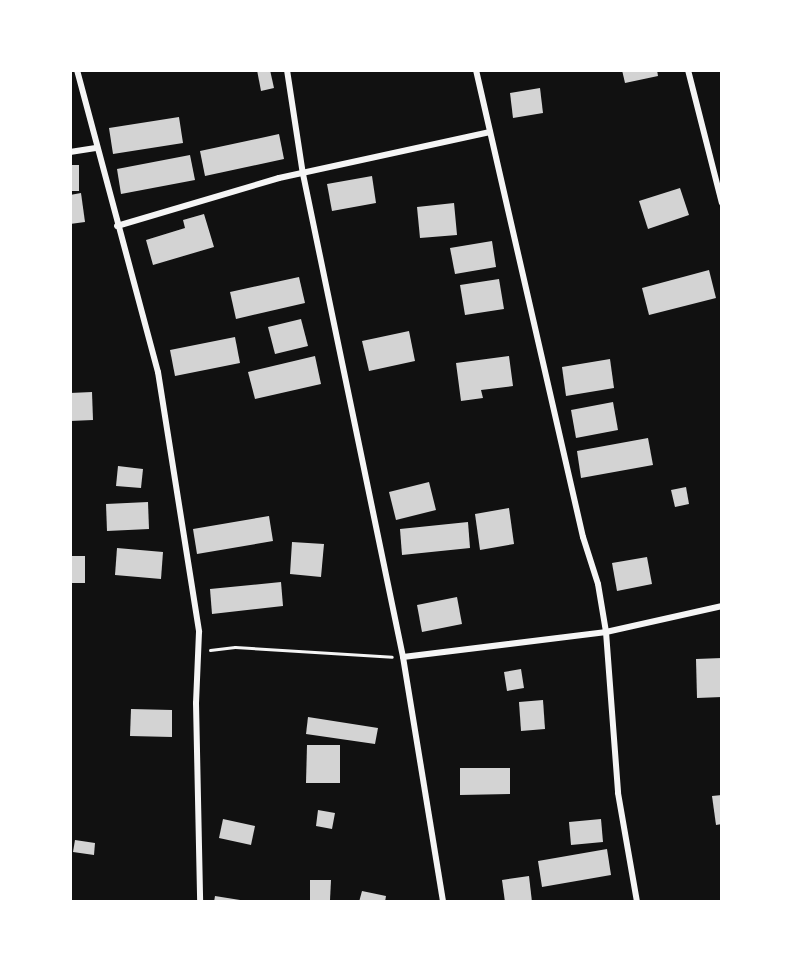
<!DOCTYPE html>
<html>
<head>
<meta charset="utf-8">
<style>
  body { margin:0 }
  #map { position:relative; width:792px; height:972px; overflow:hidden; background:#111; font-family:Poppins,sans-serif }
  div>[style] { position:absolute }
  .building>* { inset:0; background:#d3d3d3 }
  .path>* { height:3px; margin:-1.5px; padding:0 1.5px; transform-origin:1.5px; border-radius:1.5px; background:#f5f5f5 }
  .minor>* { height:6px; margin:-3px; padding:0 3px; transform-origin:3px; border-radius:3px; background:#f5f5f5 }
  span { translate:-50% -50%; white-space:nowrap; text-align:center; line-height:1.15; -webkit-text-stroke:5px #fff; paint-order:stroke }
  .frame { position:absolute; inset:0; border:72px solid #fff; pointer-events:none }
</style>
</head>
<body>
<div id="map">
  <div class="building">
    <i style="clip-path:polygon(257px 70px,270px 70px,274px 88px,261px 91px)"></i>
    <i style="clip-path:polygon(622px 70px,657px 70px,658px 76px,625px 83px)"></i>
    <i style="clip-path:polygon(540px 88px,543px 113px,513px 118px,510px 93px)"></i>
    <i style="clip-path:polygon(179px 117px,183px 143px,113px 154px,109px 128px)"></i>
    <i style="clip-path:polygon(279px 134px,284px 159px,205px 176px,200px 151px)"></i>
    <i style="clip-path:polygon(190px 155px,195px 180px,121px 194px,117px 169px)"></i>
    <i style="clip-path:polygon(70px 165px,79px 165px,79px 191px,70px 191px)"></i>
    <i style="clip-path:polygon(372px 176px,376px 203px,332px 211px,327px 184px)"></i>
    <i style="clip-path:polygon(680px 188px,689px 215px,648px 229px,639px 201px)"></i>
    <i style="clip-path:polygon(81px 193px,85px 222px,70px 224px,70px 195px)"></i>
    <i style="clip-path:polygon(454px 203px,457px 235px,420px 238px,417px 207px)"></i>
    <i style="clip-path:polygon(204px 214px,214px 247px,153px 265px,146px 240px,185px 228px,183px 220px)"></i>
    <i style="clip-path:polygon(492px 241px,496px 267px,455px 274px,450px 248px)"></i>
    <i style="clip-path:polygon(709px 270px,716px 298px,649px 315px,642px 288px)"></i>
    <i style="clip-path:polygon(299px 277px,305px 303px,236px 319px,230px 292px)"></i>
    <i style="clip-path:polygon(499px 279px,504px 309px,465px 315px,460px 285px)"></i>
    <i style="clip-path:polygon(301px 319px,308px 346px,275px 354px,268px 327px)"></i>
    <i style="clip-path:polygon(409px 331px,415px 361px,369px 371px,362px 341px)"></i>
    <i style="clip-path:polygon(235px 337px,240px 363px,175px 376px,170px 350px)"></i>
    <i style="clip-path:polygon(315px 356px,321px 384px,255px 399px,248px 372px)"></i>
    <i style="clip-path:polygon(509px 356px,513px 386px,481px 390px,483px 398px,461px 401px,456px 363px)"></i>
    <i style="clip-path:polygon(610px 359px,614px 388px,566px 396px,562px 367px)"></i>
    <i style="clip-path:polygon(92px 392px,93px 420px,70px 421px,70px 393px)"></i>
    <i style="clip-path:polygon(613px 402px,618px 430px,576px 438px,571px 410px)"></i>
    <i style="clip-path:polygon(648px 438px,653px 465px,581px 478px,577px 451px)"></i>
    <i style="clip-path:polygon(118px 466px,143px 469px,141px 488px,116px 486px)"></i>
    <i style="clip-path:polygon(429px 482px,436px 510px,396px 520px,389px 492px)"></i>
    <i style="clip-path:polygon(686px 487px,689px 504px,675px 507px,671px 490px)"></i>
    <i style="clip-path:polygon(148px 502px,149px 529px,107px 531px,106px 504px)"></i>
    <i style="clip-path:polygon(509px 508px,514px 544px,480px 550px,475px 514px)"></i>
    <i style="clip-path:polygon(269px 516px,273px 541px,197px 554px,193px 529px)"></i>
    <i style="clip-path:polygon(468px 522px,470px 548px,402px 555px,400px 529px)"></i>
    <i style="clip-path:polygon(292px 542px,324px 544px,321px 577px,290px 574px)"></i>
    <i style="clip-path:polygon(117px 548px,163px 552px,161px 579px,115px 575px)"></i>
    <i style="clip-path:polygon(70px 556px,85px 556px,85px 583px,70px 583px)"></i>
    <i style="clip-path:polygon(647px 557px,652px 584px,617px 591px,612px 563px)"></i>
    <i style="clip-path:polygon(281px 582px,283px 606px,212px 614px,210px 589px)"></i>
    <i style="clip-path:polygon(457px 597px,462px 624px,422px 632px,417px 605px)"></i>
    <i style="clip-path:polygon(722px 658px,722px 697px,697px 698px,696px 659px)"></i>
    <i style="clip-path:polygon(521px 669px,524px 688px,507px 691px,504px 672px)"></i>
    <i style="clip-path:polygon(543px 700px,545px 729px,521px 731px,519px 702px)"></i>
    <i style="clip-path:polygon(131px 709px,172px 710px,172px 737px,130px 736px)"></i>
    <i style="clip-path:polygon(308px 717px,378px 728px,375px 744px,306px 734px)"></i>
    <i style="clip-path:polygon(307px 745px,340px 745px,340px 783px,306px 783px)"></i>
    <i style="clip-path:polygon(460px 768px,510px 768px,510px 794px,460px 795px)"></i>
    <i style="clip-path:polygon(722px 795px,722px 824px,716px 825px,712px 796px)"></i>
    <i style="clip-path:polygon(318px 810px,335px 813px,332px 829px,316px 826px)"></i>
    <i style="clip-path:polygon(223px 819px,255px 826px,251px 845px,219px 838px)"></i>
    <i style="clip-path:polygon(601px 819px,603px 842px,571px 845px,569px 822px)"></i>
    <i style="clip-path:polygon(75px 840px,95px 843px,94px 855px,73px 852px)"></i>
    <i style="clip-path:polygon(607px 849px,611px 875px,542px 887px,538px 861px)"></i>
    <i style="clip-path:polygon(529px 876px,532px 902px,505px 902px,502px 880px)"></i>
    <i style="clip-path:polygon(310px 880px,331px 880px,330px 900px,310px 900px)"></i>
    <i style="clip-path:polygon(362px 891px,386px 896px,385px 902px,359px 902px)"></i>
    <i style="clip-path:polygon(215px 896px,240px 900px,239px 902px,214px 902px)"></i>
  </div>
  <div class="path">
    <i style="left:210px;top:650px;width:25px;rotate:-7deg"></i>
    <i style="left:235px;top:647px;width:157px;rotate:3.6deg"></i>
  </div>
  <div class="minor">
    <i style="left:77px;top:70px;width:313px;rotate:75deg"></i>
    <i style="left:158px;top:372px;width:263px;rotate:81deg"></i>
    <i style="left:199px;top:632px;width:71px;rotate:92.4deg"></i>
    <i style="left:196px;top:703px;width:199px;rotate:88.8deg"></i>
    <i style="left:287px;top:70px;width:105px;rotate:81.3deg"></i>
    <i style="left:303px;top:174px;width:493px;rotate:78.3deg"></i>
    <i style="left:403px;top:657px;width:248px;rotate:80.7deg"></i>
    <i style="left:476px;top:70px;width:479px;rotate:77.1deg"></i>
    <i style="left:583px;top:537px;width:49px;rotate:72.3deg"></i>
    <i style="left:598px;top:584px;width:49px;rotate:80.5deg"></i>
    <i style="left:606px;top:632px;width:161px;rotate:85.7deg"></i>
    <i style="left:618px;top:793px;width:111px;rotate:80.1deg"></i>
    <i style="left:688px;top:70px;width:137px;rotate:75.7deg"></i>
    <i style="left:70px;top:152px;width:26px;rotate:-9deg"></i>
    <i style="left:117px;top:226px;width:169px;rotate:-16.5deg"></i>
    <i style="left:279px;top:178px;width:216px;rotate:-12.3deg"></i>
    <i style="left:403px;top:657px;width:205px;rotate:-7deg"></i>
    <i style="left:606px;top:632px;width:119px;rotate:-12.6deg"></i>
  </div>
  <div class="frame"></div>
</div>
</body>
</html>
